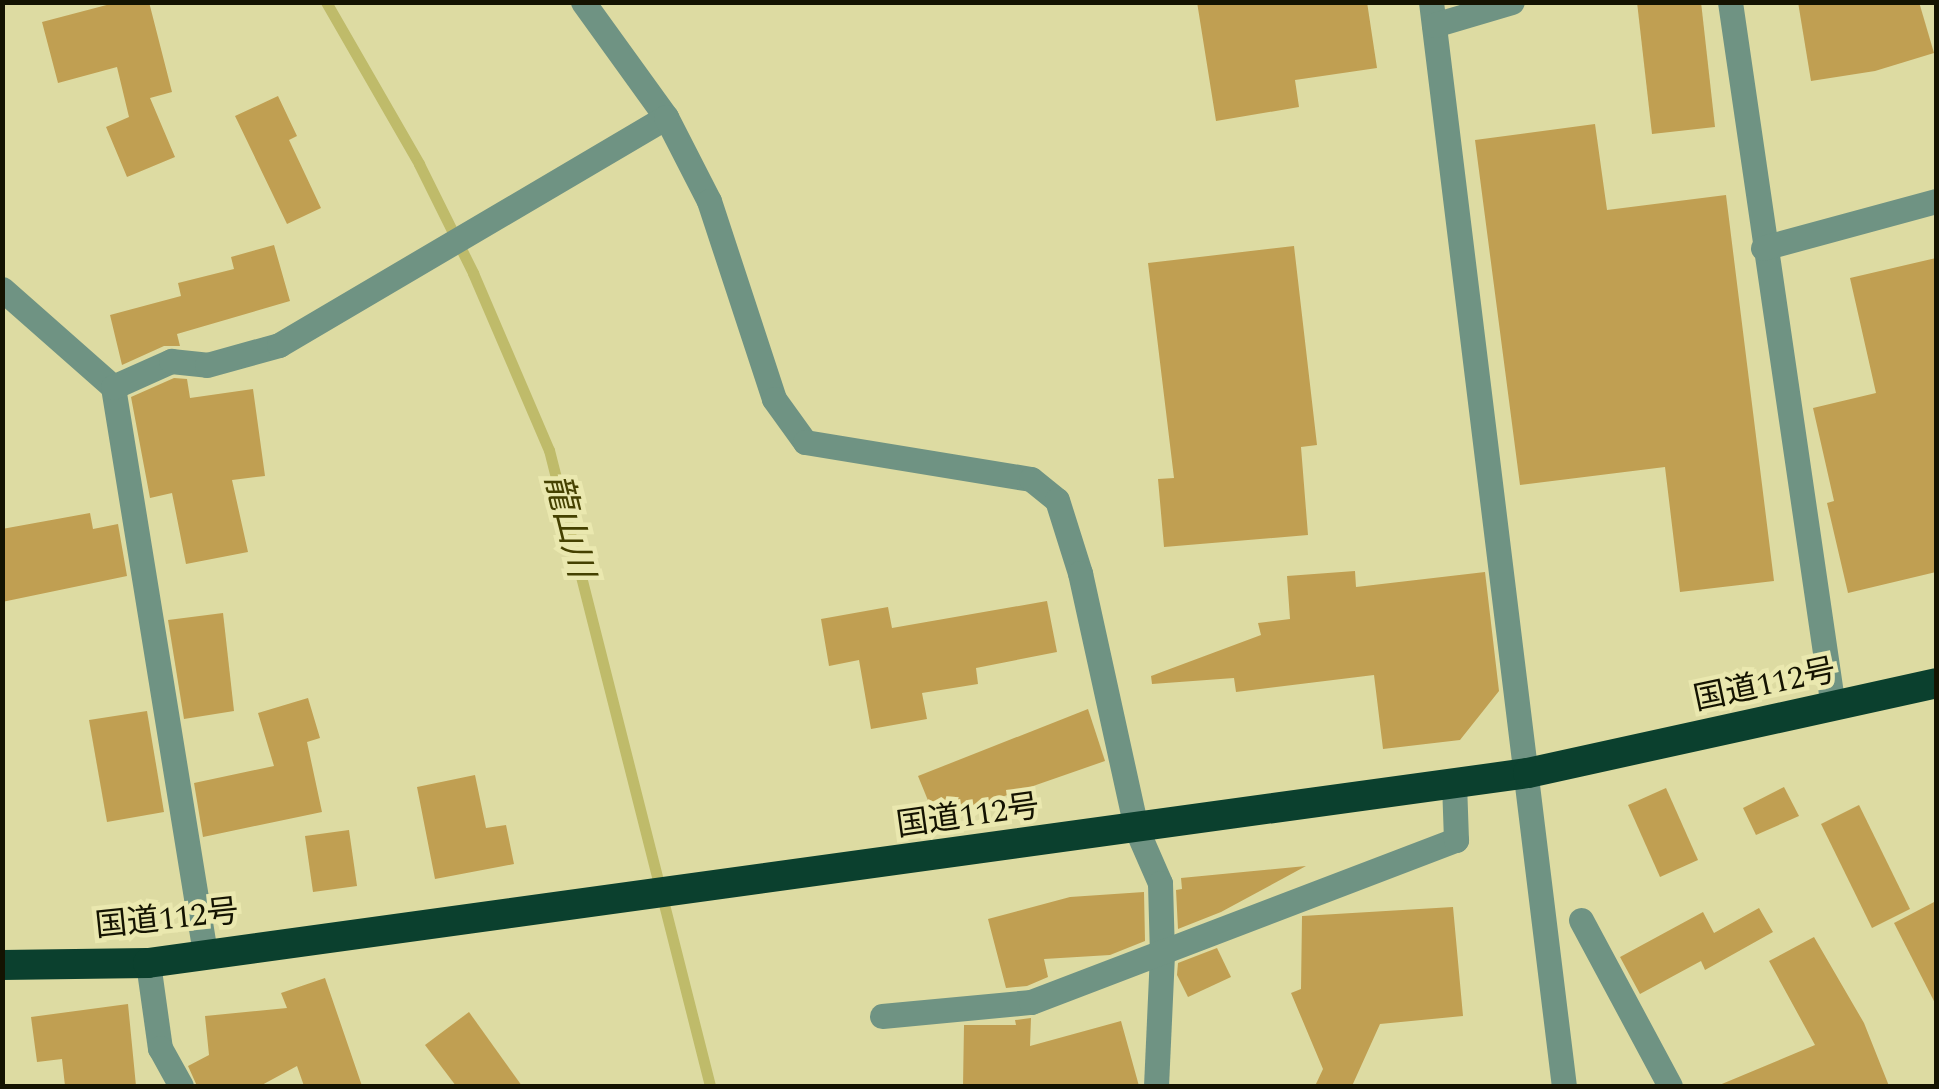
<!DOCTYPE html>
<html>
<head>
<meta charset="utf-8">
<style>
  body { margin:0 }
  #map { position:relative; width:1939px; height:1089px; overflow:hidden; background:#dddba2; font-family:Spectral,"Noto Sans JP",serif }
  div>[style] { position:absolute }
  .stream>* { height:11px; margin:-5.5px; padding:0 5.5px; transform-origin:5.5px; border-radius:5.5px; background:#bfbb6a }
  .building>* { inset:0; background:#c09f52 }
  .minor>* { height:25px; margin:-12.5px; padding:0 12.5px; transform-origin:12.5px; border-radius:12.5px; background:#6f9383 }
  .highway>* { height:30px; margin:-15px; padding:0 15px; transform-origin:15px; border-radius:15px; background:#0b402e }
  span { translate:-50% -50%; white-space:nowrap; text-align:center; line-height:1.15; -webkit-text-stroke:9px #eae8af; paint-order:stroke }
  .street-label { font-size:32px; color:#141301 }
  .water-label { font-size:35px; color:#454100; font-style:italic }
  .frame { position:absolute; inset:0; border:5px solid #141301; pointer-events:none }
</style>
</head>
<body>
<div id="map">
  <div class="stream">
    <i style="left:326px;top:2px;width:187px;rotate:60.1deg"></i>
    <i style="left:419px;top:164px;width:122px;rotate:63.6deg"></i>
    <i style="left:473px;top:273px;width:193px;rotate:66.8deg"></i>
    <i style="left:549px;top:450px;width:656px;rotate:75.79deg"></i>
  </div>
  <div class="building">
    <i style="clip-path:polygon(118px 2px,149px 2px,172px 92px,150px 98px,175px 157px,127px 177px,106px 127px,129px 117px,117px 67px,58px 83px,42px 22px)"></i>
    <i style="clip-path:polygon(1197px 2px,1367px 2px,1377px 68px,1295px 80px,1299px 107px,1216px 121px)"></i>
    <i style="clip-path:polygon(1637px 2px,1701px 2px,1715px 127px,1652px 134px)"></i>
    <i style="clip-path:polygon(1798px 2px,1919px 2px,1934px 53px,1875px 71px,1811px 81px)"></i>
    <i style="clip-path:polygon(278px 96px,297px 136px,289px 140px,321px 208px,287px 224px,235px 116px)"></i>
    <i style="clip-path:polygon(1595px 124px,1607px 210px,1726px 195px,1774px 581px,1680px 592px,1665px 467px,1520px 485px,1475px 140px)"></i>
    <i style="clip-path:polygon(274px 245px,290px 301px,177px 334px,180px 346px,164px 346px,122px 365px,110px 315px,181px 296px,178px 283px,234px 269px,231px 257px)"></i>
    <i style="clip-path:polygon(1294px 246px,1317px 445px,1301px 447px,1308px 535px,1164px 547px,1158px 479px,1174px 478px,1148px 263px)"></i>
    <i style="clip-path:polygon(1936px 258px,1936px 572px,1848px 593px,1827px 503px,1834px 501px,1813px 408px,1876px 393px,1850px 278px)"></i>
    <i style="clip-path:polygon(174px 378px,187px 379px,190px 398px,253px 389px,265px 476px,232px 480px,248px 552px,186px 564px,172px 493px,150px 498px,131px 397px)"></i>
    <i style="clip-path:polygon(90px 513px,93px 529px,118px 524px,127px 576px,2px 602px,2px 529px)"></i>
    <i style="clip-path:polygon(1355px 571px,1356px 587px,1485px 572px,1499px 691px,1460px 740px,1383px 749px,1374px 675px,1236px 692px,1234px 678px,1152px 684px,1151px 676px,1261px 635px,1258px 623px,1290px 619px,1287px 576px)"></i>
    <i style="clip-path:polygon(1047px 601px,1057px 652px,976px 668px,978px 684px,922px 693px,927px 719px,871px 729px,859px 660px,829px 666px,821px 619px,888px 607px,892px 628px)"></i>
    <i style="clip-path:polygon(223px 613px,234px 711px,184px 719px,168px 620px)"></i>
    <i style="clip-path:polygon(308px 698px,320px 738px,307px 742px,322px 812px,203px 837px,194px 783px,274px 766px,258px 713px)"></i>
    <i style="clip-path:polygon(1088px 709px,1105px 761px,936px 820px,918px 776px)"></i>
    <i style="clip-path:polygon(147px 711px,164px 812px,107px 822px,89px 720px)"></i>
    <i style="clip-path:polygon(475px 775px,486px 828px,506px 825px,514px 864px,435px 879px,417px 787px)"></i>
    <i style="clip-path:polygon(1784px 787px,1799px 816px,1756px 835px,1743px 808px)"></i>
    <i style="clip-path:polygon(1666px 788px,1698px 860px,1660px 877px,1628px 805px)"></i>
    <i style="clip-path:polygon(1859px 805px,1910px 909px,1872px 928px,1821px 824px)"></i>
    <i style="clip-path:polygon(349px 830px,357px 886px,313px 892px,305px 836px)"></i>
    <i style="clip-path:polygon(1306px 866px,1221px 912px,1178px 929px,1176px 890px,1182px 889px,1181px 878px)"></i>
    <i style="clip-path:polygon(1144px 892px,1145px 941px,1110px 955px,1044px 959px,1048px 977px,1027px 986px,1006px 988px,988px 919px,1070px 897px)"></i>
    <i style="clip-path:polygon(1936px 901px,1936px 1005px,1894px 923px)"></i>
    <i style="clip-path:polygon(1453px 907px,1463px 1016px,1380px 1024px,1352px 1086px,1315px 1086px,1323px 1069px,1291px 993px,1301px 989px,1302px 916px)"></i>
    <i style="clip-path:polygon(1759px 908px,1773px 932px,1705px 970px,1701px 961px,1640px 994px,1620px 957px,1703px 912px,1714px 933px)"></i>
    <i style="clip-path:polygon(1814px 937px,1864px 1023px,1889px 1086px,1717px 1086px,1815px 1045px,1769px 961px)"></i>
    <i style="clip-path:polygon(1217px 948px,1231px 977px,1188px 997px,1177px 975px,1178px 963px)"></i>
    <i style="clip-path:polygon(325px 978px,362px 1086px,304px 1086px,297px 1066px,260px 1086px,197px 1086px,188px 1066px,209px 1055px,205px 1016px,287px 1008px,281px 993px)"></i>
    <i style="clip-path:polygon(128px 1004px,136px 1086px,65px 1086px,62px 1059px,37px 1062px,31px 1017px)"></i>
    <i style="clip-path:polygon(469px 1012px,522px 1086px,456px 1086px,425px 1045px)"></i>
    <i style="clip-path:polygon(1031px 1018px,1030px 1046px,1121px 1021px,1139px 1086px,963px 1086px,964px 1025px,1016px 1025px,1015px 1020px)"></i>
  </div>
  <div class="minor">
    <i style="left:583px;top:2px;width:142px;rotate:54.2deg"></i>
    <i style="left:1431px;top:2px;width:1092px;rotate:83.01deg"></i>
    <i style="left:1730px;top:2px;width:712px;rotate:81.69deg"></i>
    <i style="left:1434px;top:25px;width:81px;rotate:-16.4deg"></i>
    <i style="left:1763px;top:248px;width:179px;rotate:-15.2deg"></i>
    <i style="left:2px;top:289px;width:148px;rotate:41.4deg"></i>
    <i style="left:113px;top:387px;width:573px;rotate:80.77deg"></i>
    <i style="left:113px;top:387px;width:64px;rotate:-24.1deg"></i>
    <i style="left:171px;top:361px;width:36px;rotate:6deg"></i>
    <i style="left:207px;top:365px;width:75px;rotate:-15.5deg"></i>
    <i style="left:279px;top:345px;width:449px;rotate:-30.5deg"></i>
    <i style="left:666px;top:117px;width:94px;rotate:62.9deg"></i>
    <i style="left:709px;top:201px;width:208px;rotate:71.8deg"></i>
    <i style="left:774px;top:399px;width:53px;rotate:54.2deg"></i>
    <i style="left:805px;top:442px;width:229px;rotate:9.3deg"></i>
    <i style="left:1031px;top:479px;width:33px;rotate:39deg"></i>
    <i style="left:1057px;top:500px;width:77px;rotate:72.5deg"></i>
    <i style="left:1080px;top:573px;width:261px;rotate:77.6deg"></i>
    <i style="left:1136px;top:828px;width:60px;rotate:66.4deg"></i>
    <i style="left:1160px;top:883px;width:71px;rotate:88.4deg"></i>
    <i style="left:1162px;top:954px;width:132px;rotate:92.6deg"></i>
    <i style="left:1581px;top:920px;width:188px;rotate:61.8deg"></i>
    <i style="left:148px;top:963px;width:86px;rotate:82deg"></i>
    <i style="left:160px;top:1048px;width:43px;rotate:61.1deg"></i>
    <i style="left:882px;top:1016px;width:150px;rotate:-5.4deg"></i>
    <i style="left:1031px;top:1002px;width:455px;rotate:-20.9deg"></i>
    <i style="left:1456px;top:840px;width:56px;rotate:-92deg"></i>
  </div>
  <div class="highway">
    <i style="left:2px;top:965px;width:146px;rotate:-0.8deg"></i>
    <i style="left:148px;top:963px;width:1393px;rotate:-7.84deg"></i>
    <i style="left:1528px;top:773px;width:418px;rotate:-12.4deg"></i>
  </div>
  <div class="street-label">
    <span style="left:1765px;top:686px;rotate:-12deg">国道112号</span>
    <span style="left:968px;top:817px;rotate:-8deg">国道112号</span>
    <span style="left:167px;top:920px;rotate:-6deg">国道112号</span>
  </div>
  <div class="water-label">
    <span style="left:568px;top:526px;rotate:76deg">龍山川</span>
  </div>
  <div class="frame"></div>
</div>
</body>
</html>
